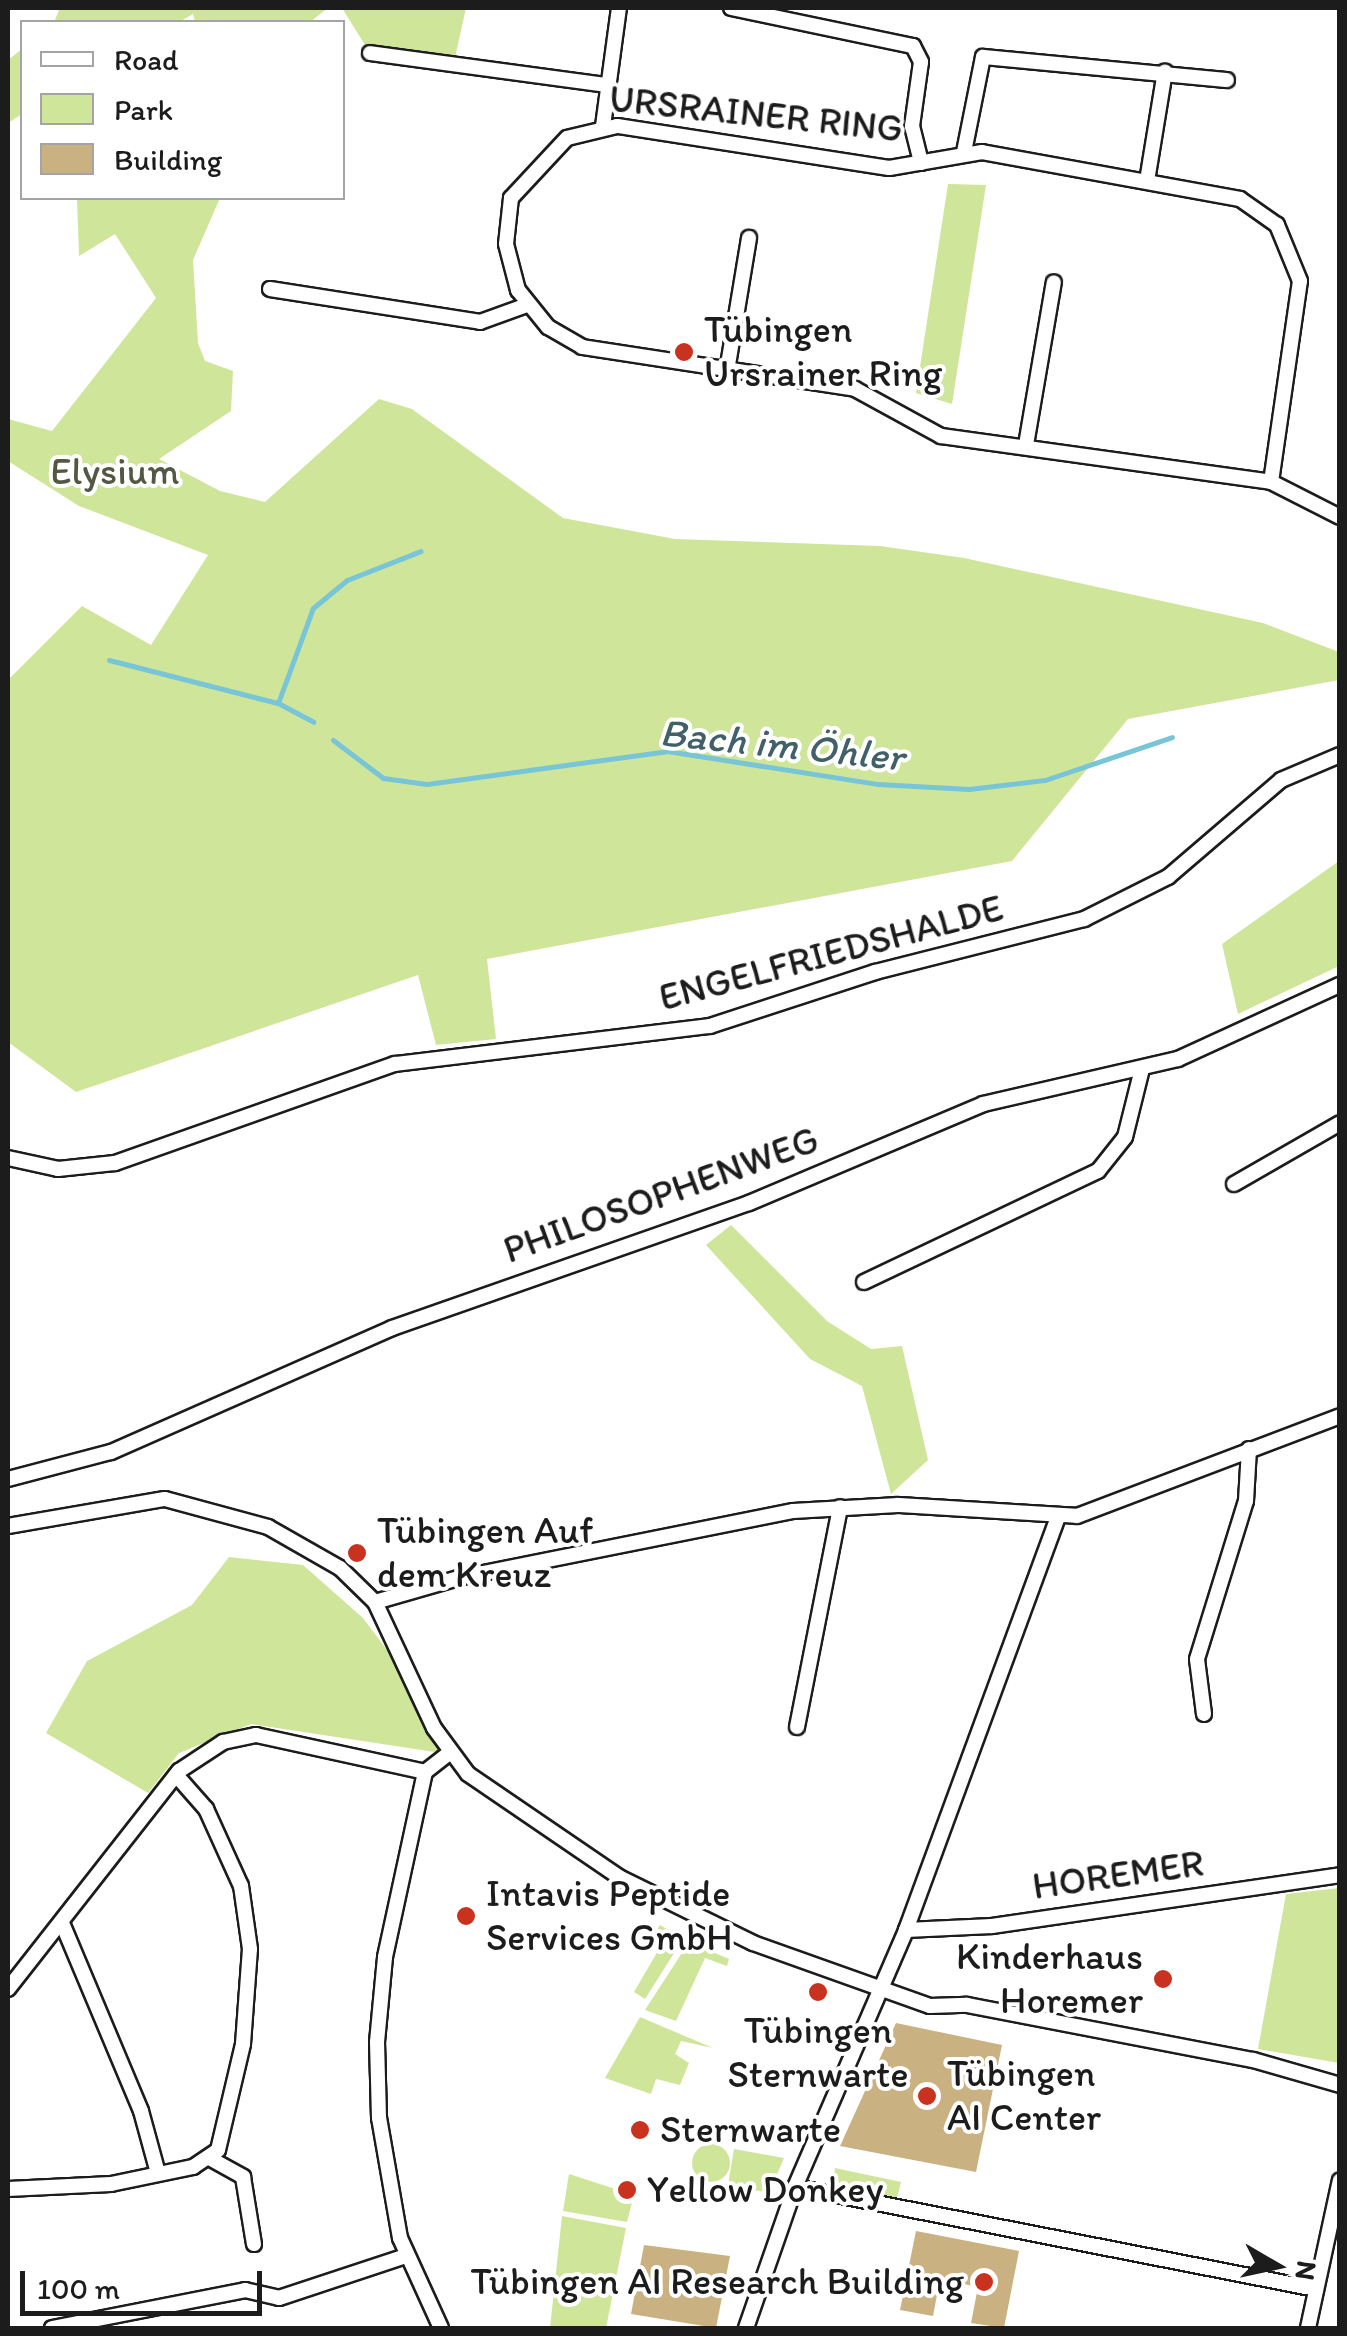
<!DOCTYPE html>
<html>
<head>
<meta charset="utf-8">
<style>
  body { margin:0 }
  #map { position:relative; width:1347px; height:2336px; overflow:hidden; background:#fff; font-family:Itim,sans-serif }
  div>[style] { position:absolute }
  .green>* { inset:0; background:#cfe59a }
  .round { border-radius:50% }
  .stream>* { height:5px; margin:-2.5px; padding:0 2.5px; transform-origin:2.5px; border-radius:2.5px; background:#78c5d7 }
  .building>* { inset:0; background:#cab181 }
  .roads { filter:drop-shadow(2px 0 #1c1c1c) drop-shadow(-2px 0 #1c1c1c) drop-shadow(0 2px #1c1c1c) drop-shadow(0 -2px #1c1c1c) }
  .street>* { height:14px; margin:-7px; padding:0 7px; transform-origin:7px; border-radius:7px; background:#fff }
  .dots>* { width:28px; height:28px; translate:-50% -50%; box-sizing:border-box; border:5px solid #fff; border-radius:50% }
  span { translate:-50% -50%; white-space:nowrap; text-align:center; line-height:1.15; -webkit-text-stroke:8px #fff; paint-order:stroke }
  .street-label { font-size:38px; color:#1c1c1c }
  .poi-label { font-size:38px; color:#1c1c1c }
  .left { translate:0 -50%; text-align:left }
  .right { translate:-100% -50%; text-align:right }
  .park-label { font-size:38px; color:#525842 }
  .water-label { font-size:40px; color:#416067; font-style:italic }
  .frame { position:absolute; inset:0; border:10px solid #1c1c1c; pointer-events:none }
  .legend { position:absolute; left:20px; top:20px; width:325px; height:180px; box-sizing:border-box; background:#fff; border:2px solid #a4a4a4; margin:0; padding:12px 18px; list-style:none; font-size:30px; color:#1c1c1c }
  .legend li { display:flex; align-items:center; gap:20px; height:50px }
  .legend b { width:50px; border:2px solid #a4a4a4 }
  .north { position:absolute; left:1227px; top:2216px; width:100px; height:100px; -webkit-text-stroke:8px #fff; paint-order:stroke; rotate:99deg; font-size:28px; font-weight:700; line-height:40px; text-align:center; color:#1c1c1c }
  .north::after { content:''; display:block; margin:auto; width:35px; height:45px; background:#1c1c1c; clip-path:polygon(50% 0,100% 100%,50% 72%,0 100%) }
  .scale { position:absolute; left:20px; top:2271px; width:242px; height:45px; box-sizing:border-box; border:5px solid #1c1c1c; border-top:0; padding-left:12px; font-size:30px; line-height:35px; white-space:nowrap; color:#1c1c1c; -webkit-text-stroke:8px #fff; paint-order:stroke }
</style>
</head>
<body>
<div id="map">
  <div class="green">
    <i style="clip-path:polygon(60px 8px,328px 8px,310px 22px,195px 22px,193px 14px,179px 22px,54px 22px)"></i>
    <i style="clip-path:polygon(342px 8px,466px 8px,454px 62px,370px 53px)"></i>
    <i style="clip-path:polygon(22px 49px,22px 114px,8px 123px,8px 60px)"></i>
    <i style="clip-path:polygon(948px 184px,986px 185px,952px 404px,916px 393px)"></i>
    <i style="clip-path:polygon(77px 198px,220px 198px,193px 260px,198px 343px,205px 361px,233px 371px,231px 411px,159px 459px,220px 491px,265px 502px,379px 399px,412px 409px,563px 518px,675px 539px,880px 546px,964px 558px,1263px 623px,1339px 652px,1339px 680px,1128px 719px,1012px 861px,487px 959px,496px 1039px,436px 1045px,418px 975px,76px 1092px,8px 1042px,8px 680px,82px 606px,151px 645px,208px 555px,79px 506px,8px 461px,8px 419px,52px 431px,156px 298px,115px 234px,79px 256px)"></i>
    <i style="clip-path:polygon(1339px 861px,1339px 966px,1238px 1014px,1222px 944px)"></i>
    <i style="clip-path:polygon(731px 1225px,827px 1321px,871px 1349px,902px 1346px,928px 1460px,891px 1494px,862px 1386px,810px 1359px,706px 1245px)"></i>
    <i style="clip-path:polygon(229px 1557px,303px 1565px,363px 1618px,420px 1694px,448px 1754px,251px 1724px,179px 1753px,148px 1793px,46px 1733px,87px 1661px,192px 1605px)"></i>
    <i style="clip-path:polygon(1339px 1888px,1339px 2063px,1258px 2049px,1286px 1894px)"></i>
    <i style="clip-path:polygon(660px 1925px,683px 1939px,645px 1999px,634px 1992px,662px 1944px,652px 1938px)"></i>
    <i style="clip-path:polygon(689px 1942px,729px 1959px,727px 1966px,705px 1958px,676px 2021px,645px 2010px)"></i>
    <i style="clip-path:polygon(640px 2017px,713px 2048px,681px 2041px,675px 2054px,689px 2063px,680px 2085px,656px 2079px,651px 2094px,605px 2078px)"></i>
    <i class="round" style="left:692px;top:2144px;width:38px;height:38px"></i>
    <i style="clip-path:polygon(734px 2149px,784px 2158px,769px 2193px,728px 2185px)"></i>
    <i style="clip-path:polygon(835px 2168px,901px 2182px,897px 2198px,833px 2186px)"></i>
    <i style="clip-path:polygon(569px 2174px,634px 2195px,627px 2222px,563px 2211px)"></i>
    <i style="clip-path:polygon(562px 2216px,626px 2228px,606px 2328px,550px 2328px)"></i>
  </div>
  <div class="stream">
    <i style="left:109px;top:660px;width:174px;rotate:14.3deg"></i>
    <i style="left:278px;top:703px;width:40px;rotate:28deg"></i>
    <i style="left:278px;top:703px;width:101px;rotate:-69.8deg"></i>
    <i style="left:313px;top:608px;width:44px;rotate:-39.5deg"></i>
    <i style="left:347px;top:580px;width:79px;rotate:-21.4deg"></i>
    <i style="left:333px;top:740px;width:63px;rotate:37.2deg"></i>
    <i style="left:383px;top:778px;width:44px;rotate:7.8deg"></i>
    <i style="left:427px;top:784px;width:242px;rotate:-7.8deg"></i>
    <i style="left:667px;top:751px;width:214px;rotate:8.9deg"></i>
    <i style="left:878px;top:784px;width:91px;rotate:3.1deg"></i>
    <i style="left:969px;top:789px;width:77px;rotate:-6.8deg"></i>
    <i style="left:1045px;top:780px;width:134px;rotate:-18.7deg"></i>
  </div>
  <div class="building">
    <i style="clip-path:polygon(896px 2023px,1002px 2045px,976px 2172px,840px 2146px)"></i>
    <i style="clip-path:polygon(916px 2231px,1019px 2251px,1004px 2328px,971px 2323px,978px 2287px,940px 2279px,933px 2316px,900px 2310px)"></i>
    <i style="clip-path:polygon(644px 2245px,730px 2256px,716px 2328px,631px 2314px)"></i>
  </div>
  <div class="roads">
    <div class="street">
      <i style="left:731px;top:8px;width:186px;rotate:11.8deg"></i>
      <i style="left:913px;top:46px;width:18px;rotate:63deg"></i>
      <i style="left:921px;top:62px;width:65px;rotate:98deg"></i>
      <i style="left:912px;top:126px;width:38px;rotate:76deg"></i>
      <i style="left:370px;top:53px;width:238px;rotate:7.7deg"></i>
      <i style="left:603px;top:126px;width:119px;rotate:-82.3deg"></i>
      <i style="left:964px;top:152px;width:97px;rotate:-78.7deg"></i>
      <i style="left:983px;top:57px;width:245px;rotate:5.4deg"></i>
      <i style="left:1147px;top:181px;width:111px;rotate:-80.7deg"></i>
      <i style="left:270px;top:289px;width:213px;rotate:8.9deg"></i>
      <i style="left:480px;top:322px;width:50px;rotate:-19.9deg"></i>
      <i style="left:727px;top:371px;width:135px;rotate:-80.6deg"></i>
      <i style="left:1026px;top:445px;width:165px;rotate:-80.3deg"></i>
      <i style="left:1271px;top:482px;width:203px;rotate:-81.8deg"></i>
      <i style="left:1300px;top:281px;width:61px;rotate:-112.3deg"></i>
      <i style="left:1277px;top:225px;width:45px;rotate:-144.9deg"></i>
      <i style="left:1240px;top:199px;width:262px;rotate:-169.7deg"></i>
      <i style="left:982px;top:152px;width:94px;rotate:170.2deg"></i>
      <i style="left:889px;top:168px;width:275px;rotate:-171.2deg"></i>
      <i style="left:617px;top:126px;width:51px;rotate:166.5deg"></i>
      <i style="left:567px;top:138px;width:82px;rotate:133deg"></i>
      <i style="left:511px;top:198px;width:46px;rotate:96.2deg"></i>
      <i style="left:506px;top:244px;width:48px;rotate:75.4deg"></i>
      <i style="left:518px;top:290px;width:48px;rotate:51deg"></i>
      <i style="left:548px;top:327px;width:39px;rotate:30deg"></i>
      <i style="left:582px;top:347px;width:276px;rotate:8.7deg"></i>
      <i style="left:855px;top:389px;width:98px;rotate:28.7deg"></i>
      <i style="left:941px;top:436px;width:333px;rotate:7.9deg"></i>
      <i style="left:1271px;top:482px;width:77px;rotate:26.9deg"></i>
      <i style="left:8px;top:1158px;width:51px;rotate:12.4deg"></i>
      <i style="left:58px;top:1169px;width:57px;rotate:-6deg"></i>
      <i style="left:115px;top:1163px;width:297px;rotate:-19.5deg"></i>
      <i style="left:395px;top:1064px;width:317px;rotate:-6.9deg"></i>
      <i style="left:710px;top:1026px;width:174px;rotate:-18.1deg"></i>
      <i style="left:875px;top:972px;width:216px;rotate:-14.2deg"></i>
      <i style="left:1084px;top:919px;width:94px;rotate:-26.6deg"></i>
      <i style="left:1168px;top:877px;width:149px;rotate:-40.6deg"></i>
      <i style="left:1281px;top:780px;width:64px;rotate:-23deg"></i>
      <i style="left:1234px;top:1184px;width:122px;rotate:-29.9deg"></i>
      <i style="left:864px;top:1282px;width:259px;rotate:-25.4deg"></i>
      <i style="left:1098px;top:1171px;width:43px;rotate:-51.5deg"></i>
      <i style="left:1125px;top:1137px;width:70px;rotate:-76deg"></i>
      <i style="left:8px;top:1479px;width:106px;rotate:-14.7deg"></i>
      <i style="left:111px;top:1452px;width:307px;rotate:-23.8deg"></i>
      <i style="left:392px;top:1328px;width:378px;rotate:-19.3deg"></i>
      <i style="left:749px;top:1203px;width:254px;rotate:-22.9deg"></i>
      <i style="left:983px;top:1104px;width:200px;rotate:-13deg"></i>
      <i style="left:1178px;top:1059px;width:178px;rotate:-24.6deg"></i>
      <i style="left:8px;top:1526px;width:159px;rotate:-9.8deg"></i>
      <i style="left:165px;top:1499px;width:107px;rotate:15.2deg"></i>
      <i style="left:268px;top:1527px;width:83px;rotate:29.7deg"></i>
      <i style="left:340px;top:1568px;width:49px;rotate:44.2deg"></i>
      <i style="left:375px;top:1602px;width:139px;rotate:64.9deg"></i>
      <i style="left:434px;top:1728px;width:57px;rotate:53.5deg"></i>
      <i style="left:468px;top:1774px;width:183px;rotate:34.3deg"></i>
      <i style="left:619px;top:1877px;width:149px;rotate:26.2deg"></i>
      <i style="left:753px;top:1943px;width:188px;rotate:19.6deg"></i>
      <i style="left:930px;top:2006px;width:37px;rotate:-2deg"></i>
      <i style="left:967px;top:2005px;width:291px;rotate:10.9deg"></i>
      <i style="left:1253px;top:2060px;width:91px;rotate:16deg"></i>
      <i style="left:375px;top:1602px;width:86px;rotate:-16.1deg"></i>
      <i style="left:458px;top:1578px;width:342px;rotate:-11.3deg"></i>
      <i style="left:793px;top:1511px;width:105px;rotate:-3.3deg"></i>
      <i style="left:898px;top:1505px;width:179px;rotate:3.5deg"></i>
      <i style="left:1077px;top:1516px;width:281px;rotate:-20.8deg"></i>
      <i style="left:1204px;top:1714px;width:55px;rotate:-97.3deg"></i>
      <i style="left:1197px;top:1659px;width:165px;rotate:-72.8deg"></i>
      <i style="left:1246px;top:1501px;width:52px;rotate:-86.7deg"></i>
      <i style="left:797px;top:1727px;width:224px;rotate:-78.9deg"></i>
      <i style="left:62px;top:1923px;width:204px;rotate:67.2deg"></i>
      <i style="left:141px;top:2111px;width:64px;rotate:74.7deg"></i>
      <i style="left:906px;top:1930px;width:86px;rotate:-2.7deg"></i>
      <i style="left:992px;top:1926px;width:352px;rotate:-8.3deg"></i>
      <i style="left:8px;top:1989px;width:277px;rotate:-51.9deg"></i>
      <i style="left:179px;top:1771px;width:53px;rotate:-33.4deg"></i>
      <i style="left:223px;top:1742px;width:34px;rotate:-12deg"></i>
      <i style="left:256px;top:1735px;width:173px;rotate:12.3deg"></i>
      <i style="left:211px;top:2159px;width:37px;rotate:29deg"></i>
      <i style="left:243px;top:2177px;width:68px;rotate:80.7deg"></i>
      <i style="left:795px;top:2187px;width:531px;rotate:11.08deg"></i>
      <i style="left:8px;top:2189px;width:103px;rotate:-2.8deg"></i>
      <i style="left:111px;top:2184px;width:84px;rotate:-11.7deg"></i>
      <i style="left:193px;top:2167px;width:30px;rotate:-34deg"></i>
      <i style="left:218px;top:2150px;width:109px;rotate:-76.7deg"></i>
      <i style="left:243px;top:2044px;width:95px;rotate:-85.8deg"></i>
      <i style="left:250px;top:1949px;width:64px;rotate:-98.1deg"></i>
      <i style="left:241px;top:1886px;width:85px;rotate:-114.4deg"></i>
      <i style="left:206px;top:1809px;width:45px;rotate:-131.4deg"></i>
      <i style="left:52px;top:2328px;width:197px;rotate:-11.1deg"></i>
      <i style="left:245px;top:2290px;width:35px;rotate:13deg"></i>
      <i style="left:279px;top:2298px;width:134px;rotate:-18.3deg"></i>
      <i style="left:441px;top:2328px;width:99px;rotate:-114.5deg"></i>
      <i style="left:400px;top:2238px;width:122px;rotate:-99.9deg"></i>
      <i style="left:379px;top:2118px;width:76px;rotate:-91.5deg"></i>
      <i style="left:377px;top:2042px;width:85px;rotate:-84.6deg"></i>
      <i style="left:385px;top:1957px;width:189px;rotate:-77.8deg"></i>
      <i style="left:425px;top:1772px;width:29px;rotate:-38deg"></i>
      <i style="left:746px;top:2328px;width:149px;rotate:-70.8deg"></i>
      <i style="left:795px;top:2187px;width:280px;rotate:-66.6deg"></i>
      <i style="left:906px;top:1930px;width:438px;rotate:-69.8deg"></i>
      <i style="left:1308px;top:2328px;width:151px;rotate:-77.8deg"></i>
    </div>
  </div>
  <div class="dots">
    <i style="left:684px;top:352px;background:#c8321e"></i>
    <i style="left:357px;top:1553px;background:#c8321e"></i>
    <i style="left:466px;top:1916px;background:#c8321e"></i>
    <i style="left:1163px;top:1979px;background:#c8321e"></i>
    <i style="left:818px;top:1992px;background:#c8321e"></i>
    <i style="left:927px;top:2096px;background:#c8321e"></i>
    <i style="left:640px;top:2130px;background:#c8321e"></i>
    <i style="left:627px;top:2190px;background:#c8321e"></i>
    <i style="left:984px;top:2282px;background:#c8321e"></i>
  </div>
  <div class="street-label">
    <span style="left:756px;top:114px;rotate:6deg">URSRAINER RING</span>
    <span style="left:831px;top:953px;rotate:-15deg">ENGELFRIEDSHALDE</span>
    <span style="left:661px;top:1195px;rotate:-20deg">PHILOSOPHENWEG</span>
    <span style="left:1118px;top:1875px;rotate:-8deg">HOREMER</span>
  </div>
  <div class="poi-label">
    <span class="left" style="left:704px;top:352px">Tübingen<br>Ursrainer Ring</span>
    <span class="left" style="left:377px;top:1553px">Tübingen Auf<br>dem Kreuz</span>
    <span class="left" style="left:486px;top:1916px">Intavis Peptide<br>Services GmbH</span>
    <span class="right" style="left:1143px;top:1979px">Kinderhaus<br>Horemer</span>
    <span style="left:818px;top:2053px">Tübingen<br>Sternwarte</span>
    <span class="left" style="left:947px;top:2096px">Tübingen<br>AI Center</span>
    <span class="left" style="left:660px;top:2130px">Sternwarte</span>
    <span class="left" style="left:647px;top:2190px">Yellow Donkey</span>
    <span class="right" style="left:964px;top:2282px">Tübingen AI Research Building</span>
  </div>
  <div class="park-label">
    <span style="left:115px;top:472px">Elysium</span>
  </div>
  <div class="water-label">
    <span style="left:782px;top:744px;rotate:6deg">Bach im Öhler</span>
  </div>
  <div class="frame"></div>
  <ul class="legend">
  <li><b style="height:12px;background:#fff"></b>Road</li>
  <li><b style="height:28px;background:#cfe59a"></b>Park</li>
  <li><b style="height:28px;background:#cab181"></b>Building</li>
  </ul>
  <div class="north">N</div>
  <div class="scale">100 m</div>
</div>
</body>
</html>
